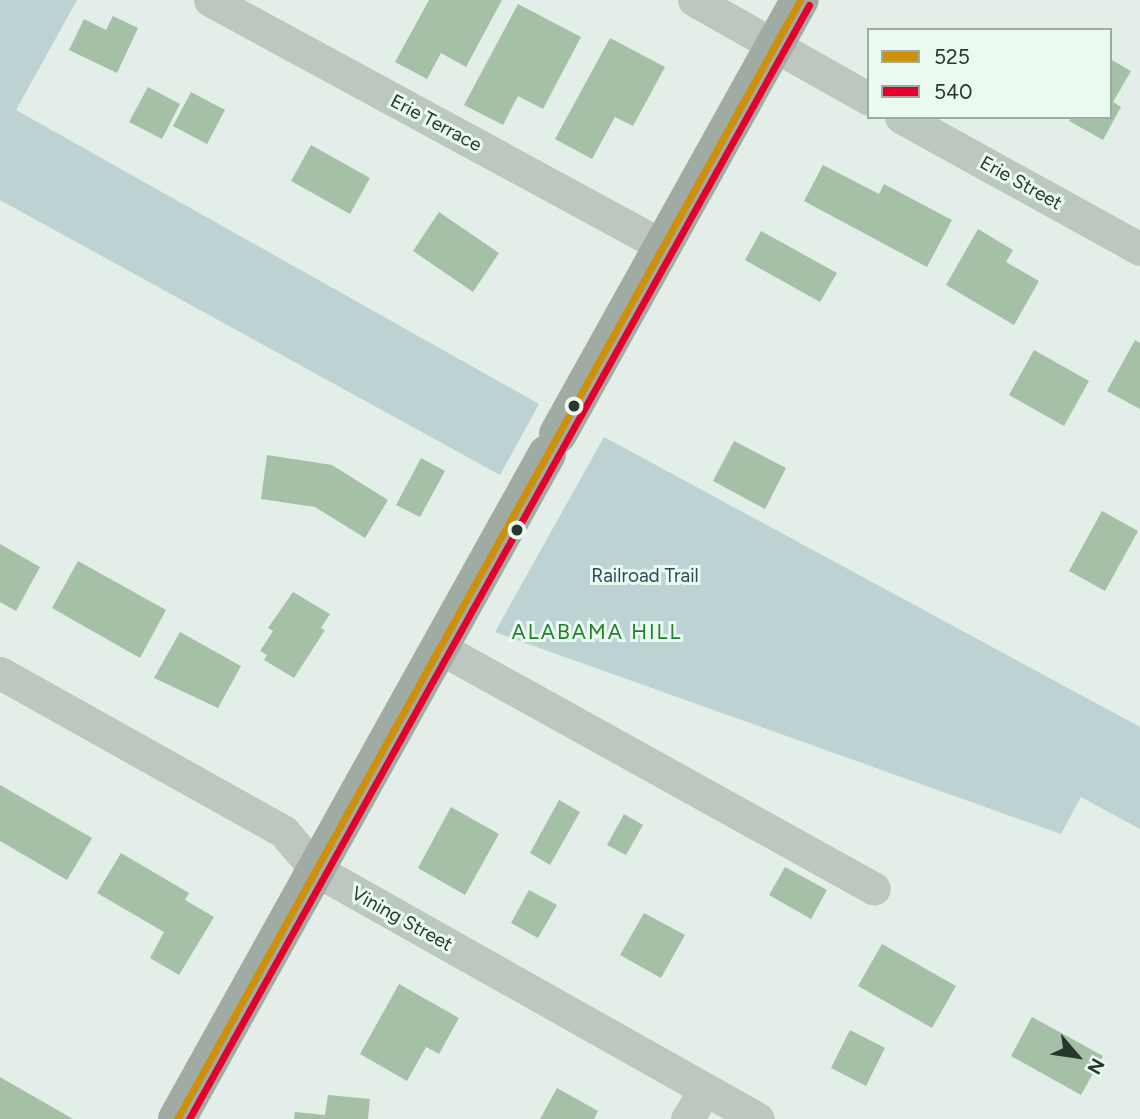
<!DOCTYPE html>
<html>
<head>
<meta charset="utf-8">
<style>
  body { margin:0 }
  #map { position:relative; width:1140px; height:1119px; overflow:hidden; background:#e2eee7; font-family:Figtree,sans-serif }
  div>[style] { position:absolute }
  .green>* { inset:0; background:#bcd2d3 }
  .building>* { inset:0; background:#a4c1a8 }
  .minor>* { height:33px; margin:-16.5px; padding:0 16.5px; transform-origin:16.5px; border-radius:16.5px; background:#bbc7bf }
  .major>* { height:38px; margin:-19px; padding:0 19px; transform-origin:19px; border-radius:19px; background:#a0aca3 }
  .bus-1>* { height:7px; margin:-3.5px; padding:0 3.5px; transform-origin:3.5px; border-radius:3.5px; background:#ce9009 }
  .bus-2>* { height:7px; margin:-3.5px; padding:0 3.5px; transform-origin:3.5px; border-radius:3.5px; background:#e4002b }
  .dots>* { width:19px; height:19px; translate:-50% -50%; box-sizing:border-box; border:4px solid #eafaf0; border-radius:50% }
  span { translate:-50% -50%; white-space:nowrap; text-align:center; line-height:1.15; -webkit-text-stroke:6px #eafaf0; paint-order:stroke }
  .street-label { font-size:19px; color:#29382c }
  .park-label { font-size:19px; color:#2c4d57 }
  .neighbourhood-label { font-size:21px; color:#208229; letter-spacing:2px }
  .legend { position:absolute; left:867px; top:28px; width:245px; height:91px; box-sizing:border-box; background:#eafaf0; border:2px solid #9daca2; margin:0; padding:9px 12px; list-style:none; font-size:21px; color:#29382c }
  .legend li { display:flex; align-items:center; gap:14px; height:35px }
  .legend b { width:35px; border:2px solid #9daca2 }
  .north { position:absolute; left:1042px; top:1021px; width:70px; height:70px; -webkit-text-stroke:5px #eafaf0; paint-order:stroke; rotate:119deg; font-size:19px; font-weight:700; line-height:28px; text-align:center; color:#29382c }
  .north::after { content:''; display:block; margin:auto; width:24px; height:32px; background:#29382c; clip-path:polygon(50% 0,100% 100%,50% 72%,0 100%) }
</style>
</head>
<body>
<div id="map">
  <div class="green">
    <i style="clip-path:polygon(0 0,77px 0,16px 110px,539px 404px,500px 475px,0 200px)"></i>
    <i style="clip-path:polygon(604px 437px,1140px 727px,1140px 829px,1081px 797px,1061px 834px,495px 632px)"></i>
  </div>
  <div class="building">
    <i style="clip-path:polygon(429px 0,502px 0,466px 67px,441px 53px,427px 79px,395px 62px)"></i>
    <i style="clip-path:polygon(518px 4px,581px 37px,543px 109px,518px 96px,503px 125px,464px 105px)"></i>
    <i style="clip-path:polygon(113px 16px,138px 28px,117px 73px,69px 50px,84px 19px,106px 30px)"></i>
    <i style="clip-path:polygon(610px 38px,665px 67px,633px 126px,615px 117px,592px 159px,555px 139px)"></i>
    <i style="clip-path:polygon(1110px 59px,1131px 71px,1113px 102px,1121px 107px,1103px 140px,1069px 121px,1072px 117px,1110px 117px)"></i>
    <i style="clip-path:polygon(148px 87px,180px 104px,162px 139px,129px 122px)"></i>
    <i style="clip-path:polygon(191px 92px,225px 110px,207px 144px,173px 126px)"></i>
    <i style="clip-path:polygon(311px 145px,370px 178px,350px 214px,291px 181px)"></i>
    <i style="clip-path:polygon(823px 165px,879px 194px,884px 184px,952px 220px,927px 267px,804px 201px)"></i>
    <i style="clip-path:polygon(439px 212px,499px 253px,473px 292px,413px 251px)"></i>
    <i style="clip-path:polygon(978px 229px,1013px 250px,1006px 262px,1039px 281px,1014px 325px,946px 285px)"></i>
    <i style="clip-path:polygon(761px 231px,837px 273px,820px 302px,745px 260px)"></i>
    <i style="clip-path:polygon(1135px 340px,1140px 343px,1140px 409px,1107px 391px)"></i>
    <i style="clip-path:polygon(1034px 350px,1089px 381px,1064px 426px,1009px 395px)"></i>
    <i style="clip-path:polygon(734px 441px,786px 468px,765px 509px,713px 481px)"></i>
    <i style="clip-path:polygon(267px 455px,332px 465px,388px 500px,365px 538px,315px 507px,261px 499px)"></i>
    <i style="clip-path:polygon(421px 458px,445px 471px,420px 517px,396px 505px)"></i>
    <i style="clip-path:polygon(1102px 511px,1138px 531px,1105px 591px,1069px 571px)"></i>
    <i style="clip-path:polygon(0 544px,40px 567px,16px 611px,0 602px)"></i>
    <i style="clip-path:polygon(78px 561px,166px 610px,140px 658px,52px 608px)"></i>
    <i style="clip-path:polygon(293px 592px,330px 614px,321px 628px,325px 630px,294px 678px,264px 660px,267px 655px,260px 651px,273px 631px,268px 628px)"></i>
    <i style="clip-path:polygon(180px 632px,241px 666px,218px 708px,154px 678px)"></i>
    <i style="clip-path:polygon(0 785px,92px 838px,67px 880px,0 841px)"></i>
    <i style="clip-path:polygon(559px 800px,580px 812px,550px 865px,530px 853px)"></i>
    <i style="clip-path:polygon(451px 807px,499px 834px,465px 895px,418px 868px)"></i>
    <i style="clip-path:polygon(624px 814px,643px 825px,626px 855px,607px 845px)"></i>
    <i style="clip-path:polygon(121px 853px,189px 893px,185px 900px,214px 917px,179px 975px,150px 958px,164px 932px,97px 893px)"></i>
    <i style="clip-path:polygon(785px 867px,827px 890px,811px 919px,769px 895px)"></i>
    <i style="clip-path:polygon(529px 890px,557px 905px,538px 938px,511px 923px)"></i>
    <i style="clip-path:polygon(644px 913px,685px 935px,661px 978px,620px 955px)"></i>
    <i style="clip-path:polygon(882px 944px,956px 986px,932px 1028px,858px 986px)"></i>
    <i style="clip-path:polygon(399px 984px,459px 1018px,439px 1054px,426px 1047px,407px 1081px,360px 1054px)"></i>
    <i style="clip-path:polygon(1032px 1017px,1103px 1056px,1081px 1095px,1011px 1056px)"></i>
    <i style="clip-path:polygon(850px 1030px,885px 1048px,866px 1086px,831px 1068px)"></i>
    <i style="clip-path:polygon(0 1077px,73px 1119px,0 1119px)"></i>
    <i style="clip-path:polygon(557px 1088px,598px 1111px,594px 1119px,540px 1119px)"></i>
    <i style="clip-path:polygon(328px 1095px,370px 1099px,368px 1119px,294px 1119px,295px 1112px,325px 1115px)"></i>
  </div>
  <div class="minor">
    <i style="left:210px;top:0;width:515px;rotate:28.5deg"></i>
    <i style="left:694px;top:0;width:201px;rotate:29.5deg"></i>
    <i style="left:901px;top:117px;width:273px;rotate:28.9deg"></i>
    <i style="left:440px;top:648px;width:496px;rotate:29deg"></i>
    <i style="left:0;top:673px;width:325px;rotate:29.2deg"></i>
    <i style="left:284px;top:832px;width:50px;rotate:49.9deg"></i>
    <i style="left:316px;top:870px;width:507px;rotate:29.39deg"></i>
    <i style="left:687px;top:1119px;width:34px;rotate:-58deg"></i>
  </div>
  <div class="major">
    <i style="left:558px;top:434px;width:497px;rotate:-60.9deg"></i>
    <i style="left:177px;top:1119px;width:761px;rotate:-60.91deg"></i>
  </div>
  <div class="bus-1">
    <i style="left:177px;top:1119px;width:1281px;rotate:-60.89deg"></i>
  </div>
  <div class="bus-2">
    <i style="left:189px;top:1119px;width:1275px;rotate:-60.9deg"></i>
  </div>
  <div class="dots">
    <i style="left:574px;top:406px;background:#29382c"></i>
    <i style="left:517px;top:530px;background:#29382c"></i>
  </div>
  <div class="street-label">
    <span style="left:436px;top:123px;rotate:28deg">Erie Terrace</span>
    <span style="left:1021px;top:183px;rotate:29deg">Erie Street</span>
    <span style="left:402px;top:919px;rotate:29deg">Vining Street</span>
  </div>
  <div class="park-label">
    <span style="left:645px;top:576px">Railroad Trail</span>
  </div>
  <div class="neighbourhood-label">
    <span style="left:597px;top:632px">ALABAMA HILL</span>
  </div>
  <ul class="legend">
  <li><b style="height:9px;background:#ce9009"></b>525</li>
  <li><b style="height:9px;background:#e4002b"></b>540</li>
  </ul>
  <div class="north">N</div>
</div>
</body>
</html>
